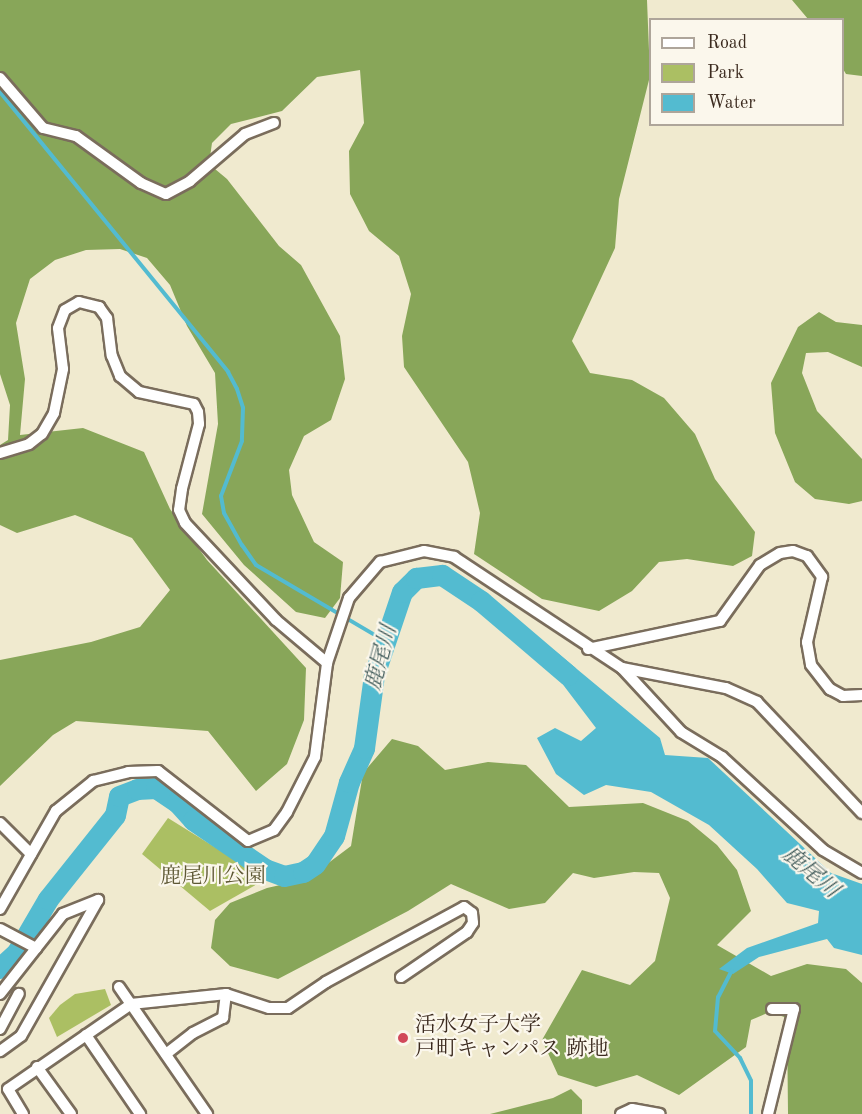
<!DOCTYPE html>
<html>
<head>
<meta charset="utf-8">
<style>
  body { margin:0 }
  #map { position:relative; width:862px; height:1114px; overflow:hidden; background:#f0eacf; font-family:"Old Standard TT","Noto Serif JP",serif }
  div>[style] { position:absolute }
  .green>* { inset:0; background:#abbf63 }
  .forest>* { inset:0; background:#88a659 }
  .water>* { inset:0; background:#53bbd0 }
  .stream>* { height:4px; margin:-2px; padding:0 2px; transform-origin:2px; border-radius:2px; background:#53bbd0 }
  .river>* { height:21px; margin:-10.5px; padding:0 10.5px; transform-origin:10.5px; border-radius:10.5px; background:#53bbd0 }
  .roads { filter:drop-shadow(2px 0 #7a6d5c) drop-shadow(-2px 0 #7a6d5c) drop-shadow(0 2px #7a6d5c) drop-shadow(0 -2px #7a6d5c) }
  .minor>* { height:10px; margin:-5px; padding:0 5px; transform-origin:5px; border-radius:5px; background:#fff }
  .dots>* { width:16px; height:16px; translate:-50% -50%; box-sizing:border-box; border:3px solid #fbf7ec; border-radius:50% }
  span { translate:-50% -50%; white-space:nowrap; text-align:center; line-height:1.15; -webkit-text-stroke:4.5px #fbf7ec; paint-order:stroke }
  .park-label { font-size:21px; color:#5d5733 }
  .poi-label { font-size:21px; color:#3b2a1e }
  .left { translate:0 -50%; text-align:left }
  .water-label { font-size:22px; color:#435d5c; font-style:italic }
  .legend { position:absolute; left:649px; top:18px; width:195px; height:108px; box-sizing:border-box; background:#fbf7ec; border:2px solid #aea59a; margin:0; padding:8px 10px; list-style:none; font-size:18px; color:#3b2a1e }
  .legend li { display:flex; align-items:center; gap:12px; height:30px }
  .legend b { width:30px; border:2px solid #aea59a }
</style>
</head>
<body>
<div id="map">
  <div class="green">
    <i style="clip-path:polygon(168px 818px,266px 879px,210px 911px,142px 854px)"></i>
    <i style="clip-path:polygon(105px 989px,111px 1005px,57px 1037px,49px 1018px,60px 1005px,75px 994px)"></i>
  </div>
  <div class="forest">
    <i style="clip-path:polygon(0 0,647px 0,650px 76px,619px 199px,615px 248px,572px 341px,590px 373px,632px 380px,664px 398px,695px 434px,715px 479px,755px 532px,752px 556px,733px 566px,687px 559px,659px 562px,632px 591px,599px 611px,542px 599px,474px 554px,480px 513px,468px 462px,404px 367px,402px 336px,411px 294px,399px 256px,369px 231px,350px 194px,349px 151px,364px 123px,360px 70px,317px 77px,282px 111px,231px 124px,212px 143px,209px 164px,227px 179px,279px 246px,301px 265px,340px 336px,345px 379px,331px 420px,304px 436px,289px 470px,292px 495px,314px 542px,343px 562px,340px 598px,325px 618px,296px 612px,244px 565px,202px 514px,218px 424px,215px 373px,187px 326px,170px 285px,147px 258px,120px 249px,86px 250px,55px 260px,30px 279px,16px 323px,25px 379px,20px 435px,83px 428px,144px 452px,170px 509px,207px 560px,306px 668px,304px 720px,287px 764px,256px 791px,208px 731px,76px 721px,53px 735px,0 786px,0 660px,91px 642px,140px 627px,170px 590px,132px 538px,75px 515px,17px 533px,0 525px,0 445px,8px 440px,10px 405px,0 374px)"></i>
    <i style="clip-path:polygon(792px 0,862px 0,862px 76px,846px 74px,843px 69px,842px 20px,808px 19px)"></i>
    <i style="clip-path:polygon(819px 312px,836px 322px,862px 325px,862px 367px,828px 352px,806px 353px,802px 373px,817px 411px,862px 459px,862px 501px,849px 504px,815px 499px,795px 482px,775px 433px,771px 383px,798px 327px)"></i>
    <i style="clip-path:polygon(392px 739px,418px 746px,445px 770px,488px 762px,526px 765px,569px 807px,643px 803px,688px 821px,717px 845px,737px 870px,751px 911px,717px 945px,771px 976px,807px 964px,846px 969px,862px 983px,862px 1114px,788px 1114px,787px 1018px,770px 1012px,751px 1020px,746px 1047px,679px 1095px,637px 1075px,596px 1087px,558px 1075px,542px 1040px,582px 970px,630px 985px,655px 961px,670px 898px,659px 873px,634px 872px,594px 878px,573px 873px,545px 903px,509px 909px,451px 884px,408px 911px,278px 979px,230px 966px,211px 948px,215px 920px,230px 903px,267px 888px,307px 879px,351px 846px,363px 773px)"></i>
    <i style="clip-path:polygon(571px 1089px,582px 1100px,582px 1114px,490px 1114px,553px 1098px)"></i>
  </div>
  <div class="water">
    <i style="clip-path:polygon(554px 650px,660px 738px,665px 755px,708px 758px,831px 873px,862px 884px,862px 955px,834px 948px,827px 939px,759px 957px,733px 974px,719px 969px,747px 948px,818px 923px,819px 911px,787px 903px,757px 869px,709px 825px,651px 792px,606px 785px,584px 795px,556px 774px,537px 738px,555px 728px,581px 741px,596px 728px,545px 661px)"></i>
  </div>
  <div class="stream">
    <i style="left:0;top:92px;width:361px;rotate:50.8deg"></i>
    <i style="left:228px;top:372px;width:19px;rotate:62deg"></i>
    <i style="left:237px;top:389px;width:20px;rotate:72deg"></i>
    <i style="left:243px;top:408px;width:33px;rotate:92deg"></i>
    <i style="left:242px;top:441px;width:59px;rotate:110.9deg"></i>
    <i style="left:221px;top:496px;width:17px;rotate:80deg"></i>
    <i style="left:224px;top:513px;width:37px;rotate:61deg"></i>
    <i style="left:242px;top:545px;width:24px;rotate:55deg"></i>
    <i style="left:256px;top:565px;width:150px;rotate:30.5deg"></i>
    <i style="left:732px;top:970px;width:30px;rotate:117deg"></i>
    <i style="left:718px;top:997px;width:34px;rotate:95deg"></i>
    <i style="left:715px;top:1031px;width:37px;rotate:47deg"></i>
    <i style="left:740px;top:1058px;width:25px;rotate:64deg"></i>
    <i style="left:751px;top:1081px;width:32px;rotate:90deg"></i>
  </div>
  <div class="river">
    <i style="left:0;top:968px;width:23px;rotate:-43deg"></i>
    <i style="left:17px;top:952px;width:61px;rotate:-59.7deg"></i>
    <i style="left:48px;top:899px;width:107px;rotate:-51.4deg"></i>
    <i style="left:115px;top:815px;width:19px;rotate:-78deg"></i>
    <i style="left:119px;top:796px;width:19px;rotate:-21deg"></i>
    <i style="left:137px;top:789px;width:19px;rotate:-3deg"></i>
    <i style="left:156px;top:788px;width:25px;rotate:34deg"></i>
    <i style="left:177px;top:802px;width:24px;rotate:48deg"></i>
    <i style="left:193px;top:820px;width:87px;rotate:34.2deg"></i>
    <i style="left:265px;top:869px;width:20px;rotate:20deg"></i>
    <i style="left:284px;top:876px;width:19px;rotate:-12deg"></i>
    <i style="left:303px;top:872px;width:14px;rotate:-34deg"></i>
    <i style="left:315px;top:864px;width:34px;rotate:-56deg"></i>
    <i style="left:334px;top:836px;width:56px;rotate:-74.5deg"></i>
    <i style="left:349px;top:782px;width:37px;rotate:-66deg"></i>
    <i style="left:364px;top:748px;width:74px;rotate:-82.2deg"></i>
    <i style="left:374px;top:675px;width:88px;rotate:-71.4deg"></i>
    <i style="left:402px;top:592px;width:20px;rotate:-45deg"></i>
    <i style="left:416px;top:578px;width:26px;rotate:-7deg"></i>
    <i style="left:442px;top:575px;width:47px;rotate:33.7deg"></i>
    <i style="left:481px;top:601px;width:114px;rotate:40.4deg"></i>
  </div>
  <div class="roads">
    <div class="minor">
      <i style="left:0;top:78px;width:66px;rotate:49.3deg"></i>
      <i style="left:43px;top:128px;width:34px;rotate:14deg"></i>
      <i style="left:76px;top:136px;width:80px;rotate:35.9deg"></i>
      <i style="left:141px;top:183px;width:27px;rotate:24deg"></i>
      <i style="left:166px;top:194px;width:27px;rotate:-28deg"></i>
      <i style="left:190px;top:181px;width:72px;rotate:-40.5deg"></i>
      <i style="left:245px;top:134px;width:31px;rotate:-21deg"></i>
      <i style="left:0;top:453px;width:30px;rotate:-17deg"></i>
      <i style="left:29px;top:444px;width:16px;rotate:-38deg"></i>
      <i style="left:42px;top:434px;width:24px;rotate:-60deg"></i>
      <i style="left:54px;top:413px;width:45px;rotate:-78.4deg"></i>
      <i style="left:63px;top:369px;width:41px;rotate:-97deg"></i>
      <i style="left:58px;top:328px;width:19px;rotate:-69deg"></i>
      <i style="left:65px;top:310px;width:16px;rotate:-30deg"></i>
      <i style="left:79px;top:302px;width:21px;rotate:14deg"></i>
      <i style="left:99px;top:307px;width:14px;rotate:54deg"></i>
      <i style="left:107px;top:318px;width:38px;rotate:83deg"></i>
      <i style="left:112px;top:356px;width:22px;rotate:68deg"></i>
      <i style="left:120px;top:376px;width:25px;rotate:40deg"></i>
      <i style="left:139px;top:392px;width:56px;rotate:12.3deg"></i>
      <i style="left:194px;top:404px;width:9px;rotate:63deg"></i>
      <i style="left:198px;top:412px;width:12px;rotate:85deg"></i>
      <i style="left:199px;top:424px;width:67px;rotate:104.7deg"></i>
      <i style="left:182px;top:489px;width:21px;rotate:98deg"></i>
      <i style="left:179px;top:510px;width:14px;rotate:65deg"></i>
      <i style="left:185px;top:523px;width:133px;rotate:46.8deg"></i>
      <i style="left:276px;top:620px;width:67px;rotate:40.1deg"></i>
      <i style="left:588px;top:649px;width:135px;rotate:-12deg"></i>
      <i style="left:720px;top:621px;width:69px;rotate:-54.5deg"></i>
      <i style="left:760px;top:565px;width:23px;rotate:-31deg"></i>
      <i style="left:780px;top:553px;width:13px;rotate:-9deg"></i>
      <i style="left:793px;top:551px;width:15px;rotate:20deg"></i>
      <i style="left:807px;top:556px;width:26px;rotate:54deg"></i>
      <i style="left:822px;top:577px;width:67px;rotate:103deg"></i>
      <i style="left:807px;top:642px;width:23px;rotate:80deg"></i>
      <i style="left:811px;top:665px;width:31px;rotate:52deg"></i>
      <i style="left:830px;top:689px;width:15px;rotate:28deg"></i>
      <i style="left:843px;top:696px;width:19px;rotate:-3deg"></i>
      <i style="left:622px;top:668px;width:87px;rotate:47.3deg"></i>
      <i style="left:681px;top:732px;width:48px;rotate:31.4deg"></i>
      <i style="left:722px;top:757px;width:137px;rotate:42.6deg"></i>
      <i style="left:823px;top:850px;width:45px;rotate:30.5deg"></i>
      <i style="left:0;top:823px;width:44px;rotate:45deg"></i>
      <i style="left:0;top:909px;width:113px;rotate:-60.3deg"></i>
      <i style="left:56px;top:811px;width:48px;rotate:-39deg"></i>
      <i style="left:93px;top:781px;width:36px;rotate:-14deg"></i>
      <i style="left:128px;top:772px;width:30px;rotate:-2deg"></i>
      <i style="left:158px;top:771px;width:114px;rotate:37.9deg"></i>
      <i style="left:248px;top:841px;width:28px;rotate:-23deg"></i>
      <i style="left:274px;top:830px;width:22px;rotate:-54deg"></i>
      <i style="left:287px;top:812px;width:62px;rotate:-63deg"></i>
      <i style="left:315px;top:757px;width:95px;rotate:-82.7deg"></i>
      <i style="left:327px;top:663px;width:69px;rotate:-71.3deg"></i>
      <i style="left:349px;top:598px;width:48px;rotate:-49.3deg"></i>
      <i style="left:380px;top:562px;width:45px;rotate:-14deg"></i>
      <i style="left:424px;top:551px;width:31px;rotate:11deg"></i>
      <i style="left:454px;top:557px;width:201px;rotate:33.5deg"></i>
      <i style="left:622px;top:668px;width:106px;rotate:10.9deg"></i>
      <i style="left:726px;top:688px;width:34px;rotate:24deg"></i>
      <i style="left:757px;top:702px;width:153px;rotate:46.6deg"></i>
      <i style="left:0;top:929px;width:41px;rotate:27.8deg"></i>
      <i style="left:119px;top:987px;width:155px;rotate:55.3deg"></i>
      <i style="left:0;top:994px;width:102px;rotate:-51.8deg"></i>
      <i style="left:63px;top:914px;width:38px;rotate:-22deg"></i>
      <i style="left:98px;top:900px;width:156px;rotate:119.5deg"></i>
      <i style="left:21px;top:1036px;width:26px;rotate:144deg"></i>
      <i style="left:0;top:1029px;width:40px;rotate:-62deg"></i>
      <i style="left:86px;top:1035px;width:96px;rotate:55.6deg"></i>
      <i style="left:166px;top:1054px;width:34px;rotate:-38deg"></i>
      <i style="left:193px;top:1033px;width:34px;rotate:-27deg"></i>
      <i style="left:223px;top:1018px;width:24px;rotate:-83deg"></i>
      <i style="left:37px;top:1067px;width:58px;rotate:54.1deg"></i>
      <i style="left:23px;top:1114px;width:29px;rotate:-121deg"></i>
      <i style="left:8px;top:1089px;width:150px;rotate:-34.6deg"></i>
      <i style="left:131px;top:1004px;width:96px;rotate:-6deg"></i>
      <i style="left:226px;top:994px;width:45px;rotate:18deg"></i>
      <i style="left:269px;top:1008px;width:19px"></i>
      <i style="left:288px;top:1008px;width:46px;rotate:-34.4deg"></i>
      <i style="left:326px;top:982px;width:157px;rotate:-28.5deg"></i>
      <i style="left:464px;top:907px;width:10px;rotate:37deg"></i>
      <i style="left:472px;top:913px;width:10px;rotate:84deg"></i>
      <i style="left:473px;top:923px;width:11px;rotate:124deg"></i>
      <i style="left:467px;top:932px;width:80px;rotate:145.7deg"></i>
      <i style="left:621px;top:1114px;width:12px;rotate:-24deg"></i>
      <i style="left:632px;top:1109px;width:28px;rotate:10deg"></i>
      <i style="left:768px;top:1114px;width:108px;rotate:-76.1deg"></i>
      <i style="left:794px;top:1009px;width:22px;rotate:180deg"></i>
    </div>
  </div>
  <div class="dots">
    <i style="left:403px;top:1038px;background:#d1495b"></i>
  </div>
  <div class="park-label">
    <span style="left:213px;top:877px">鹿尾川公園</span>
  </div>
  <div class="poi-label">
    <span class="left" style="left:415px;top:1038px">活水女子大学<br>戸町キャンパス 跡地</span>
  </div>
  <div class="water-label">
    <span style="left:382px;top:658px;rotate:-75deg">鹿尾川</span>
    <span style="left:810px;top:873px;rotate:40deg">鹿尾川</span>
  </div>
  <ul class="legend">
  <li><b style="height:8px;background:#fff"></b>Road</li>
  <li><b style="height:16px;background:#abbf63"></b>Park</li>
  <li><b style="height:16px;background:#53bbd0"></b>Water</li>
  </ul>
</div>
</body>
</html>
